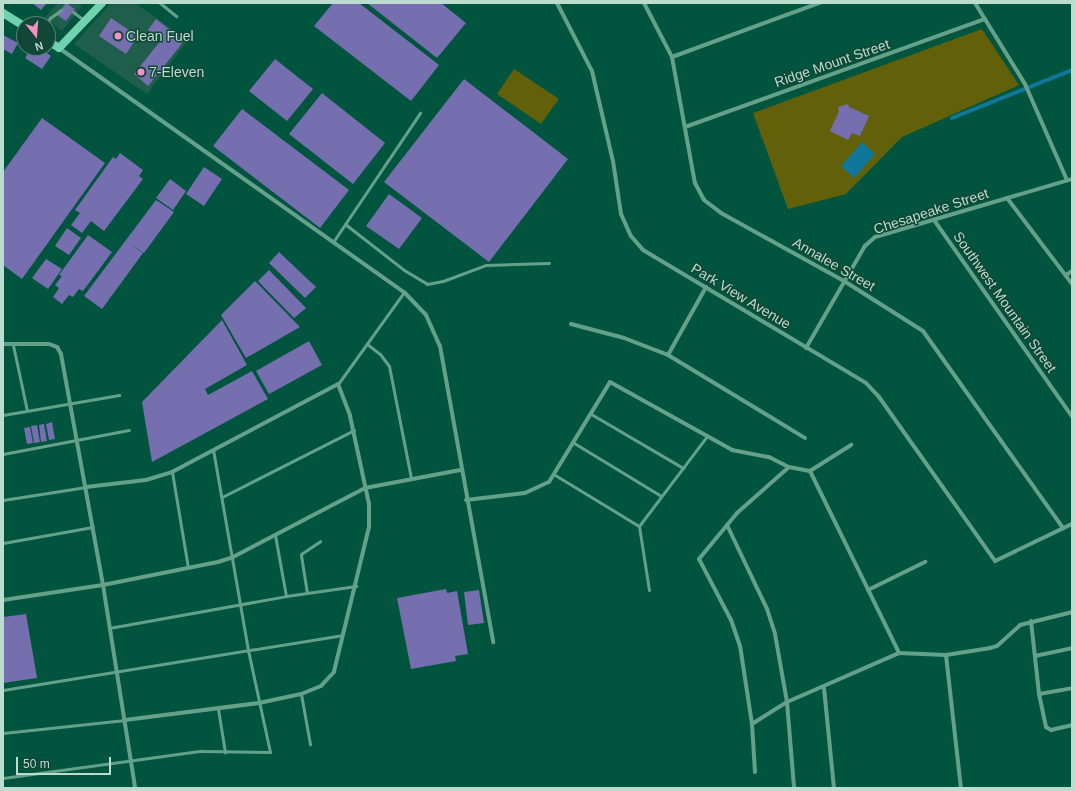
<!DOCTYPE html>
<html>
<head>
<meta charset="utf-8">
<style>
  body { margin:0 }
  #map { position:relative; width:1075px; height:791px; overflow:hidden; background:#01553f; font-family:Arial,sans-serif }
  div>[style] { position:absolute }
  .built>* { inset:0; background:#1f5e4a }
  .green>* { inset:0; background:#626009 }
  .water>* { inset:0; background:#0e779a }
  .stream>* { height:4px; margin:-2px; padding:0 2px; transform-origin:2px; border-radius:2px; background:#0e779a }
  .building>* { inset:0; background:#756eaf }
  .lane>* { height:3px; margin:-1.5px; padding:0 1.5px; transform-origin:1.5px; border-radius:1.5px; background:#65a18a }
  .street>* { height:4px; margin:-2px; padding:0 2px; transform-origin:2px; border-radius:2px; background:#65a18a }
  .secondary>* { height:8px; margin:-4px; padding:0 4px; transform-origin:4px; border-radius:4px; background:#6fd3af }
  .dots>* { width:11px; height:11px; translate:-50% -50%; box-sizing:border-box; border:2px solid #104736; border-radius:50% }
  span { translate:-50% -50%; white-space:nowrap; text-align:center; line-height:1.15; -webkit-text-stroke:3px #104736; paint-order:stroke }
  .poi-label { font-size:14px; color:#bbdcce }
  .left { translate:0 -50%; text-align:left }
  .street-label { font-size:14px; color:#bbdcce }
  .frame { position:absolute; inset:0; border:4px solid #bbdcce; pointer-events:none }
  .north { position:absolute; left:16px; top:16px; width:40px; height:40px; box-sizing:border-box; background:#104736; border:1px solid #548373; border-radius:50%; rotate:163deg; font-size:11px; font-weight:700; line-height:16px; text-align:center; color:#bbdcce }
  .north::after { content:''; display:block; margin:auto; width:14px; height:18px; background:#fa8fc8; clip-path:polygon(50% 0,100% 100%,50% 72%,0 100%) }
  .scale { position:absolute; left:16px; top:757px; width:95px; height:18px; box-sizing:border-box; border:2px solid #bbdcce; border-top:0; padding-left:5px; font-size:12px; line-height:14px; white-space:nowrap; color:#bbdcce; -webkit-text-stroke:3px #104736; paint-order:stroke }
</style>
</head>
<body>
<div id="map">
  <div class="built">
    <i style="clip-path:polygon(57px 3px,79px 3px,82px 6px,62px 31px,45px 18px)"></i>
    <i style="clip-path:polygon(111px 3px,135px 3px,188px 40px,147px 94px,74px 44px)"></i>
  </div>
  <div class="green">
    <i style="clip-path:polygon(982px 29px,1019px 85px,902px 137px,846px 194px,788px 209px,753px 113px)"></i>
    <i style="clip-path:polygon(514px 69px,559px 99px,541px 124px,497px 94px)"></i>
  </div>
  <div class="water">
    <i style="clip-path:polygon(862px 142px,875px 154px,854px 178px,841px 166px)"></i>
  </div>
  <div class="stream">
    <i style="left:952px;top:118px;width:129px;rotate:-21.8deg"></i>
  </div>
  <div class="building">
    <i style="clip-path:polygon(32px 3px,47px 3px,41px 10px)"></i>
    <i style="clip-path:polygon(66px 3px,75px 9px,66px 21px,57px 15px)"></i>
    <i style="clip-path:polygon(333px 3px,359px 3px,439px 65px,411px 101px,314px 26px)"></i>
    <i style="clip-path:polygon(367px 3px,441px 3px,466px 23px,437px 58px)"></i>
    <i style="clip-path:polygon(111px 18px,138px 36px,126px 54px,99px 36px)"></i>
    <i style="clip-path:polygon(156px 19px,184px 41px,148px 86px,134px 74px,161px 40px,148px 30px)"></i>
    <i style="clip-path:polygon(3px 35px,18px 43px,12px 54px,3px 49px)"></i>
    <i style="clip-path:polygon(31px 48px,40px 48px,51px 56px,42px 69px,25px 58px)"></i>
    <i style="clip-path:polygon(275px 59px,313px 89px,287px 121px,249px 91px)"></i>
    <i style="clip-path:polygon(464px 79px,568px 159px,489px 262px,384px 182px)"></i>
    <i style="clip-path:polygon(322px 93px,385px 143px,353px 184px,289px 134px)"></i>
    <i style="clip-path:polygon(848px 104px,849px 107px,869px 116px,860px 136px,852px 133px,848px 140px,830px 131px,839px 111px,838px 107px)"></i>
    <i style="clip-path:polygon(242px 109px,349px 190px,320px 228px,213px 146px)"></i>
    <i style="clip-path:polygon(42px 118px,105px 163px,22px 279px,3px 265px,3px 172px)"></i>
    <i style="clip-path:polygon(120px 153px,143px 170px,139px 176px,143px 179px,104px 231px,91px 221px,82px 233px,71px 225px,80px 213px,75px 210px,113px 157px,116px 159px)"></i>
    <i style="clip-path:polygon(204px 167px,222px 179px,204px 206px,186px 194px)"></i>
    <i style="clip-path:polygon(170px 179px,186px 191px,173px 210px,156px 198px)"></i>
    <i style="clip-path:polygon(389px 194px,422px 218px,399px 249px,366px 226px)"></i>
    <i style="clip-path:polygon(156px 200px,174px 212px,144px 253px,129px 243px,143px 253px,102px 309px,84px 296px)"></i>
    <i style="clip-path:polygon(67px 228px,81px 238px,69px 255px,55px 246px)"></i>
    <i style="clip-path:polygon(88px 235px,112px 252px,83px 291px,79px 289px,73px 297px,69px 295px,62px 304px,53px 297px,59px 288px,55px 285px,62px 276px,59px 275px)"></i>
    <i style="clip-path:polygon(279px 252px,316px 287px,305px 298px,269px 263px)"></i>
    <i style="clip-path:polygon(46px 259px,62px 269px,48px 289px,32px 278px)"></i>
    <i style="clip-path:polygon(269px 270px,306px 308px,294px 318px,258px 281px)"></i>
    <i style="clip-path:polygon(255px 281px,300px 327px,246px 358px,221px 315px)"></i>
    <i style="clip-path:polygon(222px 320px,247px 365px,205px 389px,208px 395px,252px 371px,268px 399px,152px 462px,142px 402px)"></i>
    <i style="clip-path:polygon(309px 341px,322px 365px,269px 394px,256px 371px)"></i>
    <i style="clip-path:polygon(52px 422px,55px 439px,49px 440px,46px 424px)"></i>
    <i style="clip-path:polygon(44px 424px,47px 441px,41px 442px,39px 425px)"></i>
    <i style="clip-path:polygon(37px 425px,40px 442px,34px 443px,31px 426px)"></i>
    <i style="clip-path:polygon(30px 427px,33px 443px,27px 444px,24px 428px)"></i>
    <i style="clip-path:polygon(446px 589px,447px 593px,457px 591px,468px 654px,455px 656px,456px 661px,411px 669px,397px 598px)"></i>
    <i style="clip-path:polygon(479px 590px,484px 623px,468px 625px,464px 592px)"></i>
    <i style="clip-path:polygon(26px 614px,37px 678px,3px 683px,3px 617px)"></i>
  </div>
  <div class="lane">
    <i style="left:160px;top:3px;width:21px;rotate:39deg"></i>
    <i style="left:73px;top:12px;width:14px;rotate:36deg"></i>
    <i style="left:46px;top:24px;width:7px;rotate:-56deg"></i>
    <i style="left:50px;top:18px;width:14px;rotate:-36deg"></i>
    <i style="left:345px;top:224px;width:75px;rotate:37.9deg"></i>
    <i style="left:404px;top:270px;width:27px;rotate:31deg"></i>
    <i style="left:427px;top:284px;width:16px;rotate:-11deg"></i>
    <i style="left:443px;top:281px;width:46px;rotate:-20.4deg"></i>
    <i style="left:486px;top:265px;width:63px;rotate:-1.8deg"></i>
    <i style="left:333px;top:242px;width:156px;rotate:-56deg"></i>
    <i style="left:367px;top:344px;width:16px;rotate:38deg"></i>
    <i style="left:380px;top:354px;width:15px;rotate:53deg"></i>
    <i style="left:389px;top:366px;width:114px;rotate:78.9deg"></i>
    <i style="left:13px;top:345px;width:67px;rotate:78deg"></i>
    <i style="left:338px;top:384px;width:113px;rotate:-54.3deg"></i>
    <i style="left:591px;top:414px;width:107px;rotate:30.4deg"></i>
    <i style="left:3px;top:415px;width:118px;rotate:-9.8deg"></i>
    <i style="left:574px;top:443px;width:102px;rotate:31.3deg"></i>
    <i style="left:3px;top:454px;width:128px;rotate:-10.8deg"></i>
    <i style="left:172px;top:472px;width:97px;rotate:80.5deg"></i>
    <i style="left:555px;top:475px;width:98px;rotate:31.3deg"></i>
    <i style="left:222px;top:497px;width:148px;rotate:-26.9deg"></i>
    <i style="left:3px;top:500px;width:84px;rotate:-8.9deg"></i>
    <i style="left:275px;top:535px;width:62px;rotate:79.8deg"></i>
    <i style="left:3px;top:543px;width:91px;rotate:-10.1deg"></i>
    <i style="left:649px;top:590px;width:65px;rotate:-98.9deg"></i>
    <i style="left:639px;top:526px;width:113px;rotate:-52.9deg"></i>
    <i style="left:307px;top:593px;width:39px;rotate:-99deg"></i>
    <i style="left:301px;top:554px;width:23px;rotate:-34deg"></i>
    <i style="left:109px;top:628px;width:180px;rotate:-10.2deg"></i>
    <i style="left:286px;top:596px;width:71px;rotate:-8.1deg"></i>
    <i style="left:3px;top:690px;width:343px;rotate:-9.2deg"></i>
    <i style="left:301px;top:694px;width:51px;rotate:79.8deg"></i>
    <i style="left:218px;top:709px;width:44px;rotate:80.8deg"></i>
    <i style="left:3px;top:733px;width:123px;rotate:-6.1deg"></i>
    <i style="left:3px;top:778px;width:200px;rotate:-7.8deg"></i>
    <i style="left:201px;top:751px;width:69px;rotate:0.8deg"></i>
    <i style="left:270px;top:752px;width:104px;rotate:-102.2deg"></i>
    <i style="left:248px;top:650px;width:203px;rotate:-99.9deg"></i>
  </div>
  <div class="street">
    <i style="left:557px;top:3px;width:76px;rotate:62.8deg"></i>
    <i style="left:592px;top:71px;width:92px;rotate:76.9deg"></i>
    <i style="left:613px;top:161px;width:54px;rotate:81.4deg"></i>
    <i style="left:621px;top:214px;width:24px;rotate:66deg"></i>
    <i style="left:631px;top:236px;width:18px;rotate:49deg"></i>
    <i style="left:643px;top:250px;width:260px;rotate:30.8deg"></i>
    <i style="left:866px;top:383px;width:19px;rotate:47deg"></i>
    <i style="left:879px;top:397px;width:201px;rotate:54.7deg"></i>
    <i style="left:995px;top:561px;width:85px;rotate:-25.7deg"></i>
    <i style="left:644px;top:3px;width:61px;rotate:62.6deg"></i>
    <i style="left:672px;top:57px;width:128px;rotate:79.7deg"></i>
    <i style="left:695px;top:183px;width:19px;rotate:62deg"></i>
    <i style="left:704px;top:200px;width:21px;rotate:37deg"></i>
    <i style="left:721px;top:213px;width:141px;rotate:28.9deg"></i>
    <i style="left:844px;top:281px;width:93px;rotate:32.3deg"></i>
    <i style="left:923px;top:331px;width:242px;rotate:54.6deg"></i>
    <i style="left:975px;top:3px;width:95px;rotate:58.3deg"></i>
    <i style="left:1025px;top:84px;width:105px;rotate:66.4deg"></i>
    <i style="left:59px;top:48px;width:423px;rotate:35.3deg"></i>
    <i style="left:404px;top:292px;width:32px;rotate:46deg"></i>
    <i style="left:426px;top:315px;width:34px;rotate:66deg"></i>
    <i style="left:440px;top:346px;width:301px;rotate:79.8deg"></i>
    <i style="left:672px;top:57px;width:157px;rotate:-20.2deg"></i>
    <i style="left:685px;top:127px;width:319px;rotate:-19.8deg"></i>
    <i style="left:1007px;top:198px;width:108px;rotate:52.9deg"></i>
    <i style="left:934px;top:220px;width:240px;rotate:54.9deg"></i>
    <i style="left:1066px;top:275px;width:7px;rotate:-34deg"></i>
    <i style="left:571px;top:324px;width:55px;rotate:14.8deg"></i>
    <i style="left:624px;top:338px;width:47px;rotate:21.1deg"></i>
    <i style="left:668px;top:355px;width:160px;rotate:31.2deg"></i>
    <i style="left:3px;top:344px;width:46px"></i>
    <i style="left:49px;top:344px;width:9px;rotate:21deg"></i>
    <i style="left:57px;top:347px;width:8px;rotate:60deg"></i>
    <i style="left:61px;top:354px;width:235px;rotate:79.7deg"></i>
    <i style="left:103px;top:585px;width:206px;rotate:81deg"></i>
    <i style="left:806px;top:348px;width:118px;rotate:-60deg"></i>
    <i style="left:865px;top:246px;width:13px;rotate:-42deg"></i>
    <i style="left:875px;top:237px;width:205px;rotate:-16.4deg"></i>
    <i style="left:668px;top:355px;width:78px;rotate:-60.8deg"></i>
    <i style="left:810px;top:471px;width:203px;rotate:63.9deg"></i>
    <i style="left:86px;top:487px;width:60px;rotate:-6.7deg"></i>
    <i style="left:146px;top:480px;width:27px;rotate:-17deg"></i>
    <i style="left:172px;top:472px;width:188px;rotate:-27.9deg"></i>
    <i style="left:338px;top:384px;width:34px;rotate:69deg"></i>
    <i style="left:350px;top:416px;width:90px;rotate:77.8deg"></i>
    <i style="left:369px;top:504px;width:23px;rotate:90deg"></i>
    <i style="left:369px;top:527px;width:149px;rotate:103.6deg"></i>
    <i style="left:334px;top:672px;width:19px;rotate:133deg"></i>
    <i style="left:321px;top:686px;width:22px;rotate:158deg"></i>
    <i style="left:301px;top:694px;width:43px;rotate:167.9deg"></i>
    <i style="left:259px;top:703px;width:135px;rotate:172.8deg"></i>
    <i style="left:466px;top:500px;width:59px;rotate:-6.8deg"></i>
    <i style="left:525px;top:493px;width:26px;rotate:-25deg"></i>
    <i style="left:549px;top:482px;width:117px;rotate:-58.6deg"></i>
    <i style="left:610px;top:382px;width:140px;rotate:29.1deg"></i>
    <i style="left:732px;top:450px;width:38px;rotate:11deg"></i>
    <i style="left:769px;top:457px;width:22px;rotate:27deg"></i>
    <i style="left:789px;top:467px;width:21px;rotate:11deg"></i>
    <i style="left:810px;top:471px;width:49px;rotate:-32.4deg"></i>
    <i style="left:727px;top:525px;width:93px;rotate:64.5deg"></i>
    <i style="left:767px;top:609px;width:26px;rotate:72deg"></i>
    <i style="left:775px;top:634px;width:69px;rotate:80deg"></i>
    <i style="left:787px;top:702px;width:86px;rotate:85.3deg"></i>
    <i style="left:868px;top:590px;width:64px;rotate:-26.2deg"></i>
    <i style="left:3px;top:600px;width:101px;rotate:-8.5deg"></i>
    <i style="left:103px;top:585px;width:117px;rotate:-11.3deg"></i>
    <i style="left:218px;top:562px;width:16px;rotate:-18deg"></i>
    <i style="left:233px;top:557px;width:149px;rotate:-27.6deg"></i>
    <i style="left:365px;top:488px;width:97px;rotate:-10.7deg"></i>
    <i style="left:1031px;top:621px;width:73px;rotate:83.7deg"></i>
    <i style="left:1039px;top:694px;width:34px;rotate:78deg"></i>
    <i style="left:1046px;top:727px;width:6px;rotate:31deg"></i>
    <i style="left:1051px;top:730px;width:22px;rotate:-13deg"></i>
    <i style="left:946px;top:655px;width:134px;rotate:83.6deg"></i>
    <i style="left:1035px;top:656px;width:38px;rotate:-12deg"></i>
    <i style="left:824px;top:688px;width:100px;rotate:84.3deg"></i>
    <i style="left:1039px;top:694px;width:34px;rotate:-10deg"></i>
    <i style="left:752px;top:724px;width:41px;rotate:-32.2deg"></i>
    <i style="left:787px;top:702px;width:122px;rotate:-23.6deg"></i>
    <i style="left:899px;top:653px;width:47px;rotate:2.4deg"></i>
    <i style="left:946px;top:655px;width:45px;rotate:-9deg"></i>
    <i style="left:990px;top:648px;width:7px;rotate:-16deg"></i>
    <i style="left:997px;top:646px;width:31px;rotate:-42deg"></i>
    <i style="left:1020px;top:625px;width:54px;rotate:-14deg"></i>
    <i style="left:755px;top:772px;width:48px;rotate:-93.6deg"></i>
    <i style="left:752px;top:724px;width:79px;rotate:-98.7deg"></i>
    <i style="left:740px;top:646px;width:28px;rotate:-109deg"></i>
    <i style="left:731px;top:620px;width:69px;rotate:-117.7deg"></i>
    <i style="left:699px;top:559px;width:60px;rotate:-50.4deg"></i>
    <i style="left:737px;top:513px;width:69px;rotate:-41.5deg"></i>
  </div>
  <div class="secondary">
    <i style="left:3px;top:13px;width:25px;rotate:32deg"></i>
    <i style="left:48px;top:41px;width:13px;rotate:32deg"></i>
    <i style="left:59px;top:48px;width:62px;rotate:-46.3deg"></i>
  </div>
  <div class="dots">
    <i style="left:118px;top:36px;background:#fa8fc8"></i>
    <i style="left:141px;top:72px;background:#fa8fc8"></i>
  </div>
  <div class="poi-label">
    <span class="left" style="left:126px;top:36px">Clean Fuel</span>
    <span class="left" style="left:149px;top:72px">7-Eleven</span>
  </div>
  <div class="street-label">
    <span style="left:832px;top:63px;rotate:-19deg">Ridge Mount Street</span>
    <span style="left:931px;top:211px;rotate:-18deg">Chesapeake Street</span>
    <span style="left:834px;top:264px;rotate:30deg">Annalee Street</span>
    <span style="left:741px;top:296px;rotate:31deg">Park View Avenue</span>
    <span style="left:1005px;top:302px;rotate:55deg">Southwest Mountain Street</span>
  </div>
  <div class="frame"></div>
  <div class="north">N</div>
  <div class="scale">50 m</div>
</div>
</body>
</html>
